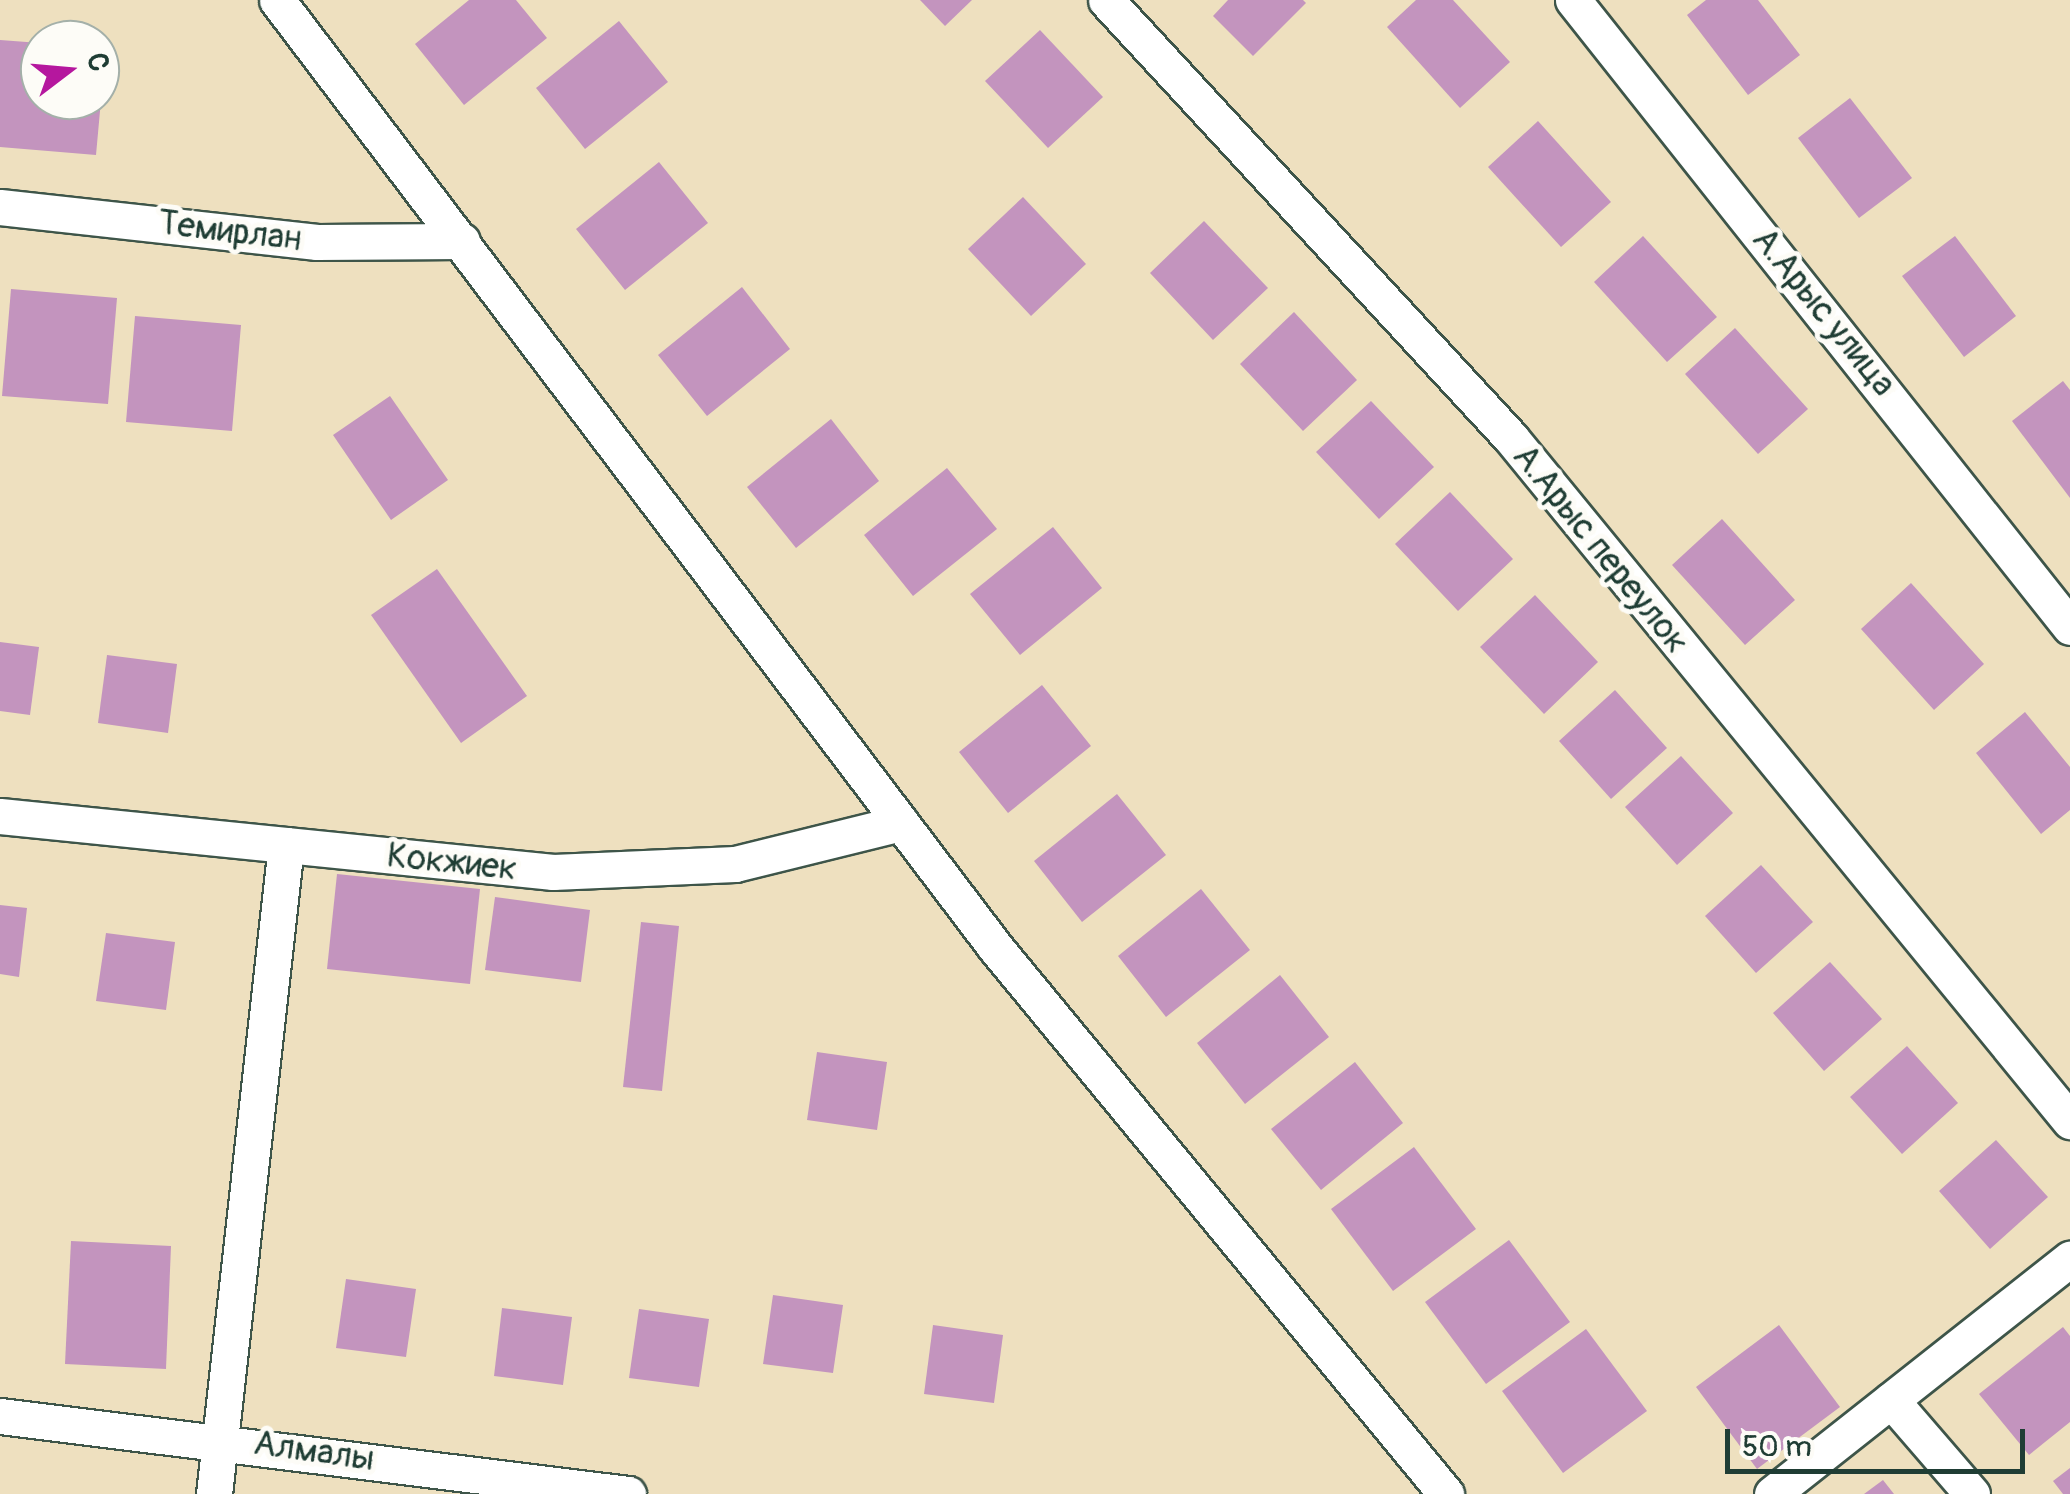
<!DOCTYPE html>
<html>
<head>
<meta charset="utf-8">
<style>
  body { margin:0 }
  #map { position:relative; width:2070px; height:1494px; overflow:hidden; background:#eee0bf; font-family:Pangolin,sans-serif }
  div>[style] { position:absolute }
  .building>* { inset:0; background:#c394be }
  .roads { filter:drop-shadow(2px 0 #3e5549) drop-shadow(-2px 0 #3e5549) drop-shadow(0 2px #3e5549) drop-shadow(0 -2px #3e5549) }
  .street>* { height:35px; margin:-17.5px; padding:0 17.5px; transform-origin:17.5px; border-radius:17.5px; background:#fff }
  span { translate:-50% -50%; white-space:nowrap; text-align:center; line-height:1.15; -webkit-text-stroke:10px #fdfcf7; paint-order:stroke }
  .street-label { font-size:35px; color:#1f3d34 }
  .north { position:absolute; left:20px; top:20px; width:100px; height:100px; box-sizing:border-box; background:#fdfcf7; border:2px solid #a4b0a9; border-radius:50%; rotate:74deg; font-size:28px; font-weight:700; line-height:40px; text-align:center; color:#1f3d34 }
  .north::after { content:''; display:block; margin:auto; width:35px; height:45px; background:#b5179e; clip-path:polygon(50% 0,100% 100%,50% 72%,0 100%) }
  .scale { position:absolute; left:1725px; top:1429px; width:300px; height:45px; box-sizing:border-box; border:5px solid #1f3d34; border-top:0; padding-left:12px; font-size:30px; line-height:35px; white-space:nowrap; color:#1f3d34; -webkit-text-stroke:8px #fdfcf7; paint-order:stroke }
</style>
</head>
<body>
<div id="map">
  <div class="building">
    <i style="clip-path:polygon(469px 0,516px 0,547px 38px,464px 105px,415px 44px)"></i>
    <i style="clip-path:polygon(920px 0,972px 0,945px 26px)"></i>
    <i style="clip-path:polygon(1228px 0,1303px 0,1306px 3px,1253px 56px,1213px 16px)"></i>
    <i style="clip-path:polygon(1416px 0,1453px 0,1510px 62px,1460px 108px,1387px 27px)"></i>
    <i style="clip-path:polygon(1706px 0,1758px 0,1800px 55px,1748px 95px,1687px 15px)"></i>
    <i style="clip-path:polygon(619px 21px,668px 82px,585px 149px,536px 88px)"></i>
    <i style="clip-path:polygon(1040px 30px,1103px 97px,1048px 148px,985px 81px)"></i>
    <i style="clip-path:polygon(0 40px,40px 43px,40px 100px,101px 100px,96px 155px,0 147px)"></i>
    <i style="clip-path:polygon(1850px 98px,1912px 178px,1859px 218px,1798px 138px)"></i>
    <i style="clip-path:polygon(1538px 121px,1611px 202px,1561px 247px,1488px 167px)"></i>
    <i style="clip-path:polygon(659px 162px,708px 223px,625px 290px,576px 229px)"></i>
    <i style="clip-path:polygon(1023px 197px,1086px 264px,1031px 316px,968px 249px)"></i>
    <i style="clip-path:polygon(1204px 221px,1268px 288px,1213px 340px,1150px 273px)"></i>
    <i style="clip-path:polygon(1643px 236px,1717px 317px,1667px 362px,1594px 282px)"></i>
    <i style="clip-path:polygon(1955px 236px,2016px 316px,1964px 357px,1902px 276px)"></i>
    <i style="clip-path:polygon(742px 287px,790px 349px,707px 416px,658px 355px)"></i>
    <i style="clip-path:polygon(11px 289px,117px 298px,108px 404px,2px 396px)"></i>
    <i style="clip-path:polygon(1294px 312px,1357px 380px,1303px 431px,1240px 364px)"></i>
    <i style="clip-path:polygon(135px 316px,241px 325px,232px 431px,126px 422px)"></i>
    <i style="clip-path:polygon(1735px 328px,1808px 409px,1758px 454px,1685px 374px)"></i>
    <i style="clip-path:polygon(2063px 381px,2070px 390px,2070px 498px,2012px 421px)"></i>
    <i style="clip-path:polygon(390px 396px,448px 480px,391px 520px,333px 435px)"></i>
    <i style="clip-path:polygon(1371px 401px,1434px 467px,1379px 519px,1316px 452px)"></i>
    <i style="clip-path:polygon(831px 419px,879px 481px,796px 548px,747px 487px)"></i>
    <i style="clip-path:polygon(947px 468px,997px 529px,913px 596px,864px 535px)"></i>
    <i style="clip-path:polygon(1450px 492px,1513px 559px,1458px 611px,1395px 544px)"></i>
    <i style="clip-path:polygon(1722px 519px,1795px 600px,1745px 645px,1672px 565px)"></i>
    <i style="clip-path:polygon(1053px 527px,1102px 588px,1020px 655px,970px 594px)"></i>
    <i style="clip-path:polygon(437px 569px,527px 696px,461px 743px,371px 615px)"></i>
    <i style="clip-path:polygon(1911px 583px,1984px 664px,1934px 710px,1861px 629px)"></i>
    <i style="clip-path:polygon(1535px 595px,1598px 662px,1544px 714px,1480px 647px)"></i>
    <i style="clip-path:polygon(0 642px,39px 647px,30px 715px,0 711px)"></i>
    <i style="clip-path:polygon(107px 655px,177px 664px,168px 733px,98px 723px)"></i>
    <i style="clip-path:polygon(1042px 685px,1091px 746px,1008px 813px,959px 752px)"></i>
    <i style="clip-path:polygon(1615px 690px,1667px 748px,1611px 799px,1559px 741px)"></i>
    <i style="clip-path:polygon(2025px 712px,2070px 767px,2070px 810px,2041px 834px,1976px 753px)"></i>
    <i style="clip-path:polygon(1681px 756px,1733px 813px,1677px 865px,1625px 807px)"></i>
    <i style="clip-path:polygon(1117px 794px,1166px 855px,1082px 922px,1034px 861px)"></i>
    <i style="clip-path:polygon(1761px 865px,1813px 922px,1756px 973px,1705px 916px)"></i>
    <i style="clip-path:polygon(337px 874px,480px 889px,470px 984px,327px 969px)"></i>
    <i style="clip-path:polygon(1201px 889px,1250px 950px,1166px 1017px,1118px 956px)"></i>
    <i style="clip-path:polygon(495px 897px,590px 910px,581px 982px,485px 970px)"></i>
    <i style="clip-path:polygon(0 905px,27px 908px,19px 977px,0 974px)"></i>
    <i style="clip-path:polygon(641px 922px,679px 926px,662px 1091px,623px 1087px)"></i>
    <i style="clip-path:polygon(106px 933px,175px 942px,166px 1010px,96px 1001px)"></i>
    <i style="clip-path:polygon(1830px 962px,1882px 1019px,1824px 1071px,1773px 1013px)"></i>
    <i style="clip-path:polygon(1280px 975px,1329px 1037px,1245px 1104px,1197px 1043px)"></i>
    <i style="clip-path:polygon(1907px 1046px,1958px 1103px,1902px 1154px,1850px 1097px)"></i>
    <i style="clip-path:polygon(817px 1052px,887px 1062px,877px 1130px,807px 1120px)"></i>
    <i style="clip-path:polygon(1355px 1062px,1403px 1123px,1321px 1190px,1271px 1129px)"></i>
    <i style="clip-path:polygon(1996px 1140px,2048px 1197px,1990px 1249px,1939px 1191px)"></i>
    <i style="clip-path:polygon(1414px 1147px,1476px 1229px,1393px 1291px,1331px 1209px)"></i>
    <i style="clip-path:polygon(1509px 1240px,1570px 1322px,1486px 1384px,1425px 1302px)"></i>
    <i style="clip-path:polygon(71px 1241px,171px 1246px,166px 1369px,65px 1364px)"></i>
    <i style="clip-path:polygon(346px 1279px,416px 1289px,406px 1357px,336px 1348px)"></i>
    <i style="clip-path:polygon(773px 1295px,843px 1305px,833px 1373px,763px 1364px)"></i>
    <i style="clip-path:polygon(502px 1308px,572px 1317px,563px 1385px,494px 1376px)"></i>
    <i style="clip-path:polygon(639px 1309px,709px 1319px,699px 1387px,629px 1378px)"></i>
    <i style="clip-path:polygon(933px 1325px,1003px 1335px,994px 1403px,924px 1394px)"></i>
    <i style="clip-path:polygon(1779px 1325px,1840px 1407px,1757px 1469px,1696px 1387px)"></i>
    <i style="clip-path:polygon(2063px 1327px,2070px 1336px,2070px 1422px,2029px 1455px,1979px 1394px)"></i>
    <i style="clip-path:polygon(1586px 1329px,1647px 1411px,1563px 1473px,1502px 1391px)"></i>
    <i style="clip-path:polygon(2070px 1468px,2070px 1494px,2063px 1494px,2053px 1481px)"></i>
    <i style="clip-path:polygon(1883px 1480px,1894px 1494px,1864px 1494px)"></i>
  </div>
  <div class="roads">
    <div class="street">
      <i style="left:277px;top:0;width:1188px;rotate:52.83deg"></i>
      <i style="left:995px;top:947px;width:709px;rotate:50.49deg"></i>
      <i style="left:1106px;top:0;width:597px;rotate:47.24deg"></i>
      <i style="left:1511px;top:438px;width:883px;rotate:50.7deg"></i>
      <i style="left:1573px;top:0;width:800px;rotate:51.6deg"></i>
      <i style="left:0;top:207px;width:319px;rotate:6.3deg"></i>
      <i style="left:317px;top:242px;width:145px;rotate:-0.4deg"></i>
      <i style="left:0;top:816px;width:556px;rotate:5.78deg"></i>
      <i style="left:553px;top:872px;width:182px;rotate:-2.5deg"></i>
      <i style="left:735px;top:864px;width:171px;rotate:-13.9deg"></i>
      <i style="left:1891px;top:1400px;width:124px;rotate:49.2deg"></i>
      <i style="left:0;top:1416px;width:633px;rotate:7.08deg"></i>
      <i style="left:214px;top:1494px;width:653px;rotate:-83.67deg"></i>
      <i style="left:1772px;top:1494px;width:380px;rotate:-38.3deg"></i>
    </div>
  </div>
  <div class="street-label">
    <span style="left:230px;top:231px;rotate:7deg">Темирлан</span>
    <span style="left:1824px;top:312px;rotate:51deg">А.Арыс улица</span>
    <span style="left:1601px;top:549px;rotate:51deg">А.Арыс переулок</span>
    <span style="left:452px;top:862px;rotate:6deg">Кокжиек</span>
    <span style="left:314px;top:1451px;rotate:8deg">Алмалы</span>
  </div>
  <div class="north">С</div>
  <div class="scale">50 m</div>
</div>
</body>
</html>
